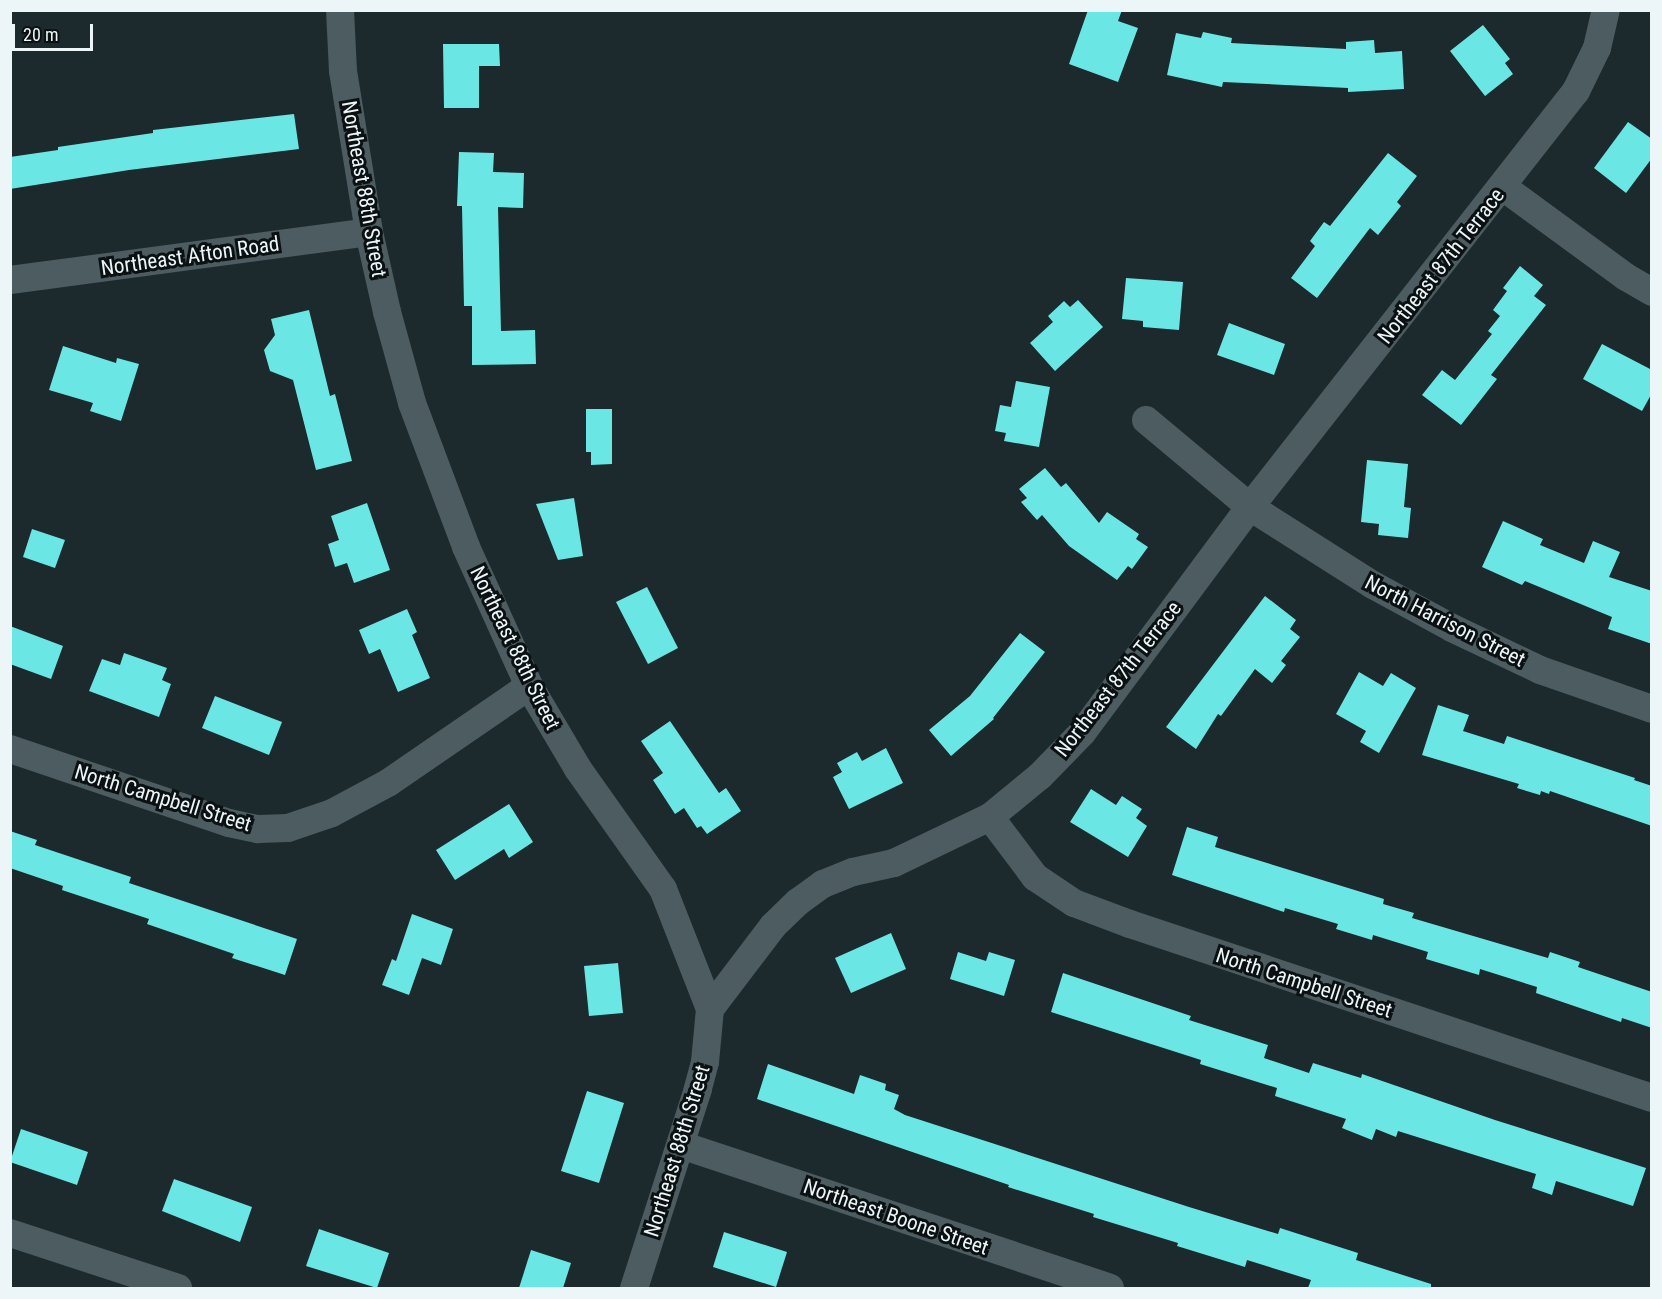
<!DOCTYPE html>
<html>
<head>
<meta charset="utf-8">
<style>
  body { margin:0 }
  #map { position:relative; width:1662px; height:1299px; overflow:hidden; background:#1c292d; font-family:"Roboto Condensed",sans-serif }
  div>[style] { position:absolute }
  .building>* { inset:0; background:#6ae7e5 }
  .street>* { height:28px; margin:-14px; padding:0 14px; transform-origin:14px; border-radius:14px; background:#4d5c60 }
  span { translate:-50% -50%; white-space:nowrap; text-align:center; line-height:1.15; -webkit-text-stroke:6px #0b1113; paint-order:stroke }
  .street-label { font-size:21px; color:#ecf5f7 }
  .frame { position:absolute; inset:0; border:12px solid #ecf5f7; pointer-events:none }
  .scale { position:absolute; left:12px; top:24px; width:81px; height:27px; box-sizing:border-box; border:3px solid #ecf5f7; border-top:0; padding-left:8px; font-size:18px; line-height:21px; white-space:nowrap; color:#ecf5f7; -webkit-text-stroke:4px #0b1113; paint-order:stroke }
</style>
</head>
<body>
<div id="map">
  <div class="building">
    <i style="clip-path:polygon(1088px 10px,1122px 10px,1118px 21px,1138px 28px,1118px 82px,1069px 64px)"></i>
    <i style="clip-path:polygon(1483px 25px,1510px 59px,1505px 63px,1513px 74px,1485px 96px,1450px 51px)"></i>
    <i style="clip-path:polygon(1203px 32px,1232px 38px,1231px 43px,1346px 49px,1346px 42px,1374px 40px,1375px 53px,1402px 51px,1404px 89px,1348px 92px,1348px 88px,1223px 82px,1222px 87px,1167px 75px,1176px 33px,1201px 38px)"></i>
    <i style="clip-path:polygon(443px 44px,499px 44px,500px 66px,479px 66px,479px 108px,444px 108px)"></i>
    <i style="clip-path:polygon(294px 114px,299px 149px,129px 170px,10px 189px,10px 157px,58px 150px,58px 147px,153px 133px,153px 130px)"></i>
    <i style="clip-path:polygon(1628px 122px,1652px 139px,1652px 158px,1626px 193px,1594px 168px)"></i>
    <i style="clip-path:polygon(459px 152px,494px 153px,493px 172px,524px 173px,523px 208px,498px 207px,501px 331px,535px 330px,536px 364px,472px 365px,472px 306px,464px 306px,462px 206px,457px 206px)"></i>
    <i style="clip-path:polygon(1388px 153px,1417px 176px,1397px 202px,1401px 206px,1378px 235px,1370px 228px,1317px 298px,1291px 278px,1315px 246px,1310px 241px,1324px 222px,1330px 226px)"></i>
    <i style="clip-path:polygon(1520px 266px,1543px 285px,1534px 296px,1546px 305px,1491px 375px,1497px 379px,1461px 425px,1422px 395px,1442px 370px,1455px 380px,1492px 334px,1488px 331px,1500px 316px,1493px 310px,1507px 291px,1503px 288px)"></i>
    <i style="clip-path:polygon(1126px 278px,1183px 282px,1179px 330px,1143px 327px,1143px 321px,1122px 319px)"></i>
    <i style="clip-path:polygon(1078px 300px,1103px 327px,1055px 371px,1030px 343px,1053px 322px,1048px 316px,1064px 301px,1070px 307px)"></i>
    <i style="clip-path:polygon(309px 310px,330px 396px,335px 394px,352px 461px,316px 470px,293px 380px,270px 371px,264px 350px,275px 335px,271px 319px)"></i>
    <i style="clip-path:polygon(1229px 323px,1285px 344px,1274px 375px,1217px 355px)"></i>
    <i style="clip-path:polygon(1602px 344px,1652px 370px,1652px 393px,1642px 411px,1583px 379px)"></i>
    <i style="clip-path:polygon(63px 346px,116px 363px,117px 358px,139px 364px,121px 421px,90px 411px,93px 403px,49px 390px)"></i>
    <i style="clip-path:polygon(1016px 381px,1050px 387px,1039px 447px,1004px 441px,1006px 433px,995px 431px,1000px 405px,1011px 407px)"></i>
    <i style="clip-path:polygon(586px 409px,612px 409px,612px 464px,591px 465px,591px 452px,586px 452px)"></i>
    <i style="clip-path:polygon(1367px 460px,1408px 464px,1404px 507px,1411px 508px,1408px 538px,1378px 535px,1379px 524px,1361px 522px)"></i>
    <i style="clip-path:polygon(1045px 468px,1061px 487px,1066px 483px,1099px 523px,1107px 512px,1139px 534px,1136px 539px,1148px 547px,1132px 569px,1128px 566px,1117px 580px,1069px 546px,1042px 515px,1037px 520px,1021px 502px,1027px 498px,1019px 489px)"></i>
    <i style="clip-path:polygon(574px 498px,583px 556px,558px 560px,536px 504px)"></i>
    <i style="clip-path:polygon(367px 503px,390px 570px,354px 583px,347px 563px,335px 567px,328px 544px,339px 540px,331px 516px)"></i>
    <i style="clip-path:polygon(1503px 521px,1543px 539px,1540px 545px,1584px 563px,1593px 541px,1620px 552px,1609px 577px,1652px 591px,1652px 644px,1608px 629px,1612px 617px,1525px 581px,1522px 585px,1482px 567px)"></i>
    <i style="clip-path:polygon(32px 529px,65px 540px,55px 568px,23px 557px)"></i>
    <i style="clip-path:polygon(647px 587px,678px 648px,648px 664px,616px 602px)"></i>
    <i style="clip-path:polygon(1265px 596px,1296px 620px,1290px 629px,1300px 637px,1281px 661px,1286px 665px,1272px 683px,1255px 669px,1221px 716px,1218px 714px,1196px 749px,1166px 727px)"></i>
    <i style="clip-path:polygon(407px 609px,417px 632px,412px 635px,430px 678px,398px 692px,380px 649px,369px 654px,359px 630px)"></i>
    <i style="clip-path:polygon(10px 626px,63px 646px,51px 679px,10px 664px)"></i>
    <i style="clip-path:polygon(1020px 633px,1045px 652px,993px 718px,994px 719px,951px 756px,929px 730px,970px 696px)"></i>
    <i style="clip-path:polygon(124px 653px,167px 668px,162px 680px,171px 684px,159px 717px,89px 691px,102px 659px,120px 665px)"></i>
    <i style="clip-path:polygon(1359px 672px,1383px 686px,1391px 673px,1416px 688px,1379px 753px,1360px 742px,1366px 731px,1336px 714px)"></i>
    <i style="clip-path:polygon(215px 696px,282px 722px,269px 755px,202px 728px)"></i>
    <i style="clip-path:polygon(1438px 705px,1469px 715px,1463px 731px,1504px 744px,1507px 736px,1635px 778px,1634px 780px,1652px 786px,1652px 826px,1550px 791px,1549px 794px,1541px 791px,1540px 795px,1517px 788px,1519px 784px,1422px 755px)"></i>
    <i style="clip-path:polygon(670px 721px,719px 793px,726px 788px,741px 811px,707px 834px,701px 826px,697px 828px,684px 808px,675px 814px,653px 780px,663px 773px,641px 741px)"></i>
    <i style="clip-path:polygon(886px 748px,903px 783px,849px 809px,833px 777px,842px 772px,837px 763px,857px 752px,862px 761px)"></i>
    <i style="clip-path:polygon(1091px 789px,1116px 805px,1122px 796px,1142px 809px,1136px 818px,1147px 826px,1128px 857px,1070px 822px)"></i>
    <i style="clip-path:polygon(509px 804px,533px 842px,509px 858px,504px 849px,455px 880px,436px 850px)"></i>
    <i style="clip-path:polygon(1187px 827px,1218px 837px,1215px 847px,1384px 899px,1383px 904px,1414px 913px,1412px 918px,1548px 958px,1550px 952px,1580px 962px,1578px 967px,1652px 992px,1652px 1028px,1622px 1018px,1621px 1022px,1536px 993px,1537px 987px,1480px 969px,1479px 975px,1426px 959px,1428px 952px,1373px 935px,1372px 940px,1336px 929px,1338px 924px,1285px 908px,1284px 912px,1172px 875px)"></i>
    <i style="clip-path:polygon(10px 831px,37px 840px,35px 845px,131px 877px,129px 883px,297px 939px,285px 975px,232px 958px,234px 954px,147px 924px,149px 919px,62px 890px,63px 886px,10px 868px)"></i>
    <i style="clip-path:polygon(412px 914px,453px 929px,441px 965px,422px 958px,409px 995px,382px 985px,392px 959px,396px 961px)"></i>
    <i style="clip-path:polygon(891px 933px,906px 969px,851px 993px,835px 958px)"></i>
    <i style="clip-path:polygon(958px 952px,986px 961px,989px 952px,1015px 960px,1004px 996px,950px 979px)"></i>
    <i style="clip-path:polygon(618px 963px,623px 1013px,589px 1016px,584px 966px)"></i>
    <i style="clip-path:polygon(1063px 973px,1191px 1016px,1189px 1020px,1268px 1045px,1264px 1058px,1309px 1073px,1313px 1063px,1361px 1078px,1362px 1074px,1495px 1120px,1646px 1168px,1633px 1206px,1556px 1181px,1552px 1195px,1532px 1188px,1536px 1174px,1398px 1131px,1396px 1137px,1376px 1129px,1372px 1140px,1342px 1128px,1346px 1119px,1275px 1096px,1277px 1088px,1200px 1064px,1201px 1060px,1051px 1012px)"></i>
    <i style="clip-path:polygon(768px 1064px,854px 1094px,860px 1075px,886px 1084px,885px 1090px,899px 1095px,894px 1109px,905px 1115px,1189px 1207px,1278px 1234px,1280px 1228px,1358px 1253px,1356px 1260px,1431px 1284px,1431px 1288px,1308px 1288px,1311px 1280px,1247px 1260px,1245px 1267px,1177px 1246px,1178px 1243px,1093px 1217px,1094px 1214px,1008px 1187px,1009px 1185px,757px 1099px)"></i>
    <i style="clip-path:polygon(587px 1091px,624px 1103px,599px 1183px,561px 1171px)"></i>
    <i style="clip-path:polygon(21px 1129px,88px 1152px,77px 1185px,10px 1162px)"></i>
    <i style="clip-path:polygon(174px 1179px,252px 1207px,240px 1242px,162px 1211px)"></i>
    <i style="clip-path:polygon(319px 1229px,389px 1253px,377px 1288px,306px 1266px)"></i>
    <i style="clip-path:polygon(724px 1232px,787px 1252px,776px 1287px,713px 1267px)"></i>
    <i style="clip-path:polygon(531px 1250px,571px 1263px,563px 1288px,519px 1288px)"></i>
  </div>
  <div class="street">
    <i style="left:340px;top:10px;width:61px;rotate:87.2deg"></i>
    <i style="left:343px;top:71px;width:163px;rotate:80.8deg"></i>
    <i style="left:369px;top:232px;width:82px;rotate:77.3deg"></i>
    <i style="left:387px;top:312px;width:94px;rotate:74.6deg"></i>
    <i style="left:412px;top:403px;width:154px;rotate:69.4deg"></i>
    <i style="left:466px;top:547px;width:153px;rotate:65.6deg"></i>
    <i style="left:529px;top:686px;width:96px;rotate:59.4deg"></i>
    <i style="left:578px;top:769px;width:147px;rotate:54.7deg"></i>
    <i style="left:663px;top:889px;width:129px;rotate:68.6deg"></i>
    <i style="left:710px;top:1009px;width:53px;rotate:95.4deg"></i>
    <i style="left:705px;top:1062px;width:28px;rotate:105deg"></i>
    <i style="left:698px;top:1089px;width:209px;rotate:107.8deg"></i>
    <i style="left:1503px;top:187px;width:152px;rotate:36.2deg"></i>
    <i style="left:1626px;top:277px;width:30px;rotate:30deg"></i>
    <i style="left:10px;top:280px;width:362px;rotate:-7.6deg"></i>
    <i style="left:1146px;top:420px;width:136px;rotate:39.9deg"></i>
    <i style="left:1250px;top:507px;width:146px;rotate:32.4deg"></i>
    <i style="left:1373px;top:585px;width:90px;rotate:28.6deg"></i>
    <i style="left:1452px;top:628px;width:98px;rotate:25.5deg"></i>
    <i style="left:1540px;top:670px;width:119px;rotate:19.2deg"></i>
    <i style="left:10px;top:749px;width:231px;rotate:18.7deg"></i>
    <i style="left:229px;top:823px;width:30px;rotate:12deg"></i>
    <i style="left:258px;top:829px;width:30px;rotate:-2deg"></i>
    <i style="left:288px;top:828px;width:46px;rotate:-18.8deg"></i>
    <i style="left:332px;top:813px;width:64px;rotate:-28.2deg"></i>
    <i style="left:388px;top:783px;width:171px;rotate:-34.5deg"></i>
    <i style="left:990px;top:817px;width:75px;rotate:53.1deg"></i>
    <i style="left:1035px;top:877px;width:47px;rotate:33.7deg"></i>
    <i style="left:1074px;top:903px;width:60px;rotate:20.6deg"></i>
    <i style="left:1130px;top:924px;width:550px;rotate:18.43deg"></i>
    <i style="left:710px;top:1009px;width:104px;rotate:-52.8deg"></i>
    <i style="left:773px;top:926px;width:35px;rotate:-44deg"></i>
    <i style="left:798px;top:902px;width:31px;rotate:-36deg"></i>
    <i style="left:823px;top:884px;width:32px;rotate:-22deg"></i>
    <i style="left:853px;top:872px;width:42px;rotate:-12.4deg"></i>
    <i style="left:894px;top:863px;width:106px;rotate:-25.6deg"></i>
    <i style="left:990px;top:817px;width:65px;rotate:-39.4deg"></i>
    <i style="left:1040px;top:776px;width:60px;rotate:-45.7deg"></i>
    <i style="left:1082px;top:733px;width:282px;rotate:-53.4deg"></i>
    <i style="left:1250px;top:507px;width:529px;rotate:-51.92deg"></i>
    <i style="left:1576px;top:91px;width:48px;rotate:-64deg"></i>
    <i style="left:1597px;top:48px;width:39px;rotate:-77deg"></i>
    <i style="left:681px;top:1145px;width:452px;rotate:18.4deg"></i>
    <i style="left:10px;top:1233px;width:177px;rotate:18.1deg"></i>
  </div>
  <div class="street-label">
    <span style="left:364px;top:189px;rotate:80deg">Northeast 88th Street</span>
    <span style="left:190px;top:256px;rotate:-8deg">Northeast Afton Road</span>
    <span style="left:1441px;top:266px;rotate:-52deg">Northeast 87th Terrace</span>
    <span style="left:1445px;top:621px;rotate:27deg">North Harrison Street</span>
    <span style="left:515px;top:648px;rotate:64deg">Northeast 88th Street</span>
    <span style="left:1118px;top:679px;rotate:-52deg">Northeast 87th Terrace</span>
    <span style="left:163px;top:798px;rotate:17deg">North Campbell Street</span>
    <span style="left:1304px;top:983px;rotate:18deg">North Campbell Street</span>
    <span style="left:677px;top:1151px;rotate:-73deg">Northeast 88th Street</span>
    <span style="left:896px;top:1217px;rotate:19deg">Northeast Boone Street</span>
  </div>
  <div class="frame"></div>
  <div class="scale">20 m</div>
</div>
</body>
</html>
